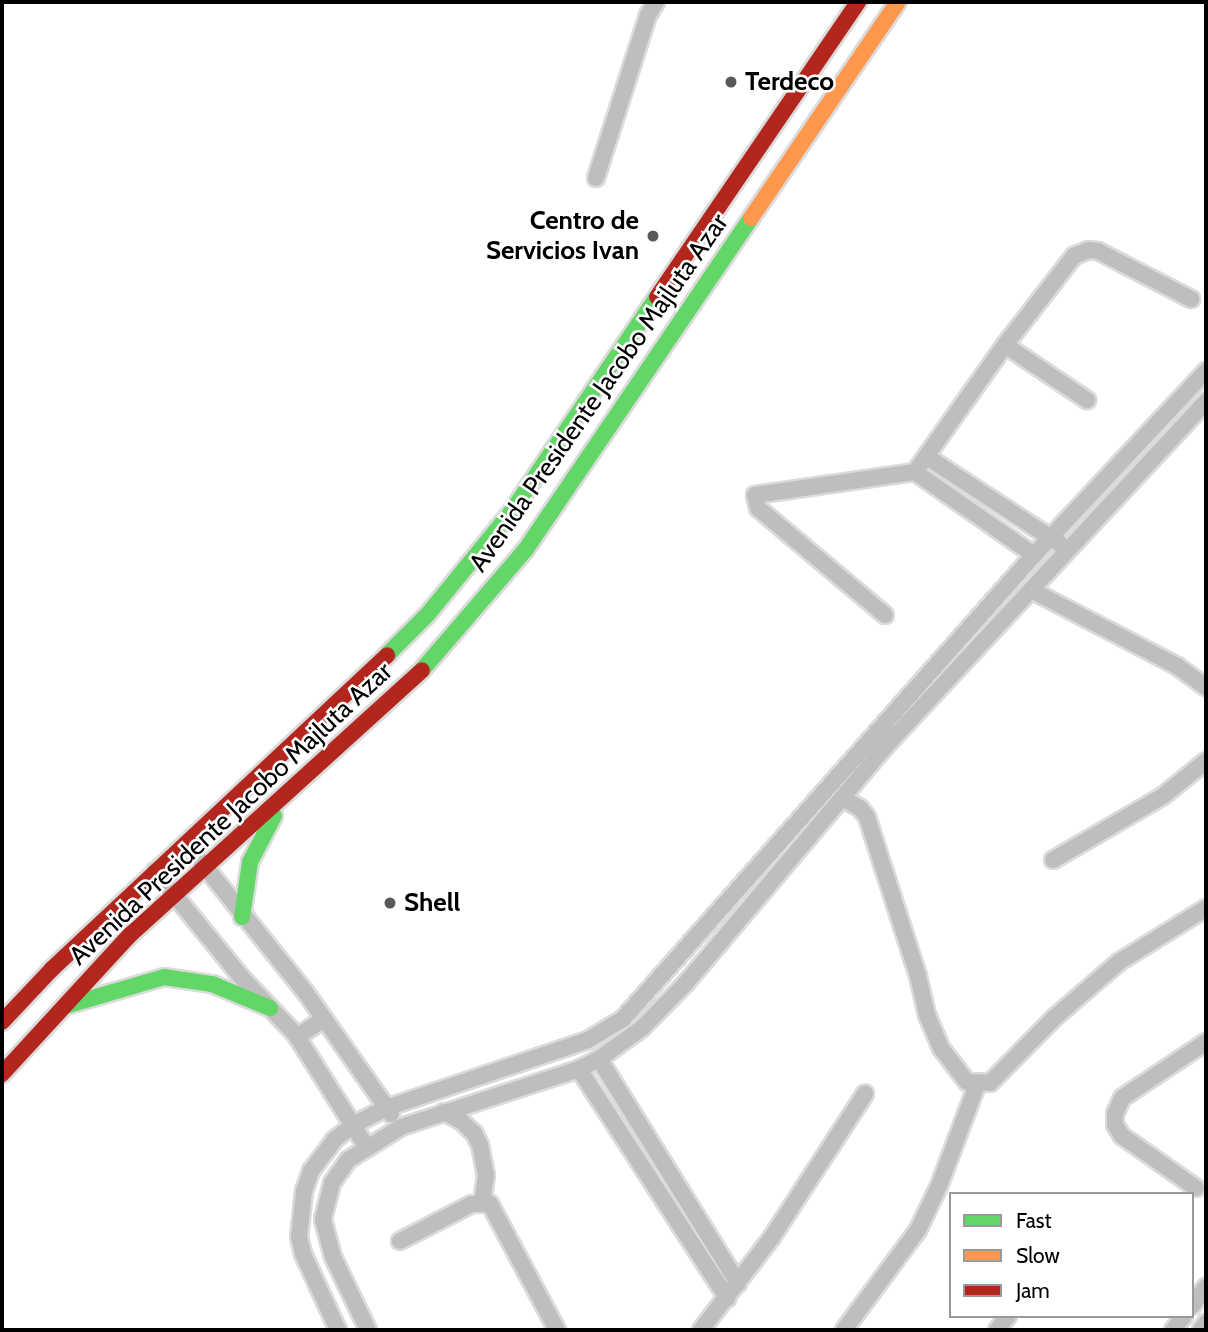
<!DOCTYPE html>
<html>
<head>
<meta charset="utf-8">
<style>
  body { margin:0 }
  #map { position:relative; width:1208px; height:1332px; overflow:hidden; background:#fff; font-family:Cabin,sans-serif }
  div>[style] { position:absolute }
  .roads { filter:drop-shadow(2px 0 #dbdbdb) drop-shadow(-2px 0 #dbdbdb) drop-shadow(0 2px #dbdbdb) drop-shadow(0 -2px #dbdbdb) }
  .street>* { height:16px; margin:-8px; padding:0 8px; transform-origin:8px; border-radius:8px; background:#bebebe }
  .fast>* { height:16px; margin:-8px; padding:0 8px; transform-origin:8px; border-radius:8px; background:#63d668 }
  .slow>* { height:16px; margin:-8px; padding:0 8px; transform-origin:8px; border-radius:8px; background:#ff974d }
  .jam>* { height:16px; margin:-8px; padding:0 8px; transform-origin:8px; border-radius:8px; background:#b3261e }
  .dots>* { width:19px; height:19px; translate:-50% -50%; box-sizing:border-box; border:4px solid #fff; border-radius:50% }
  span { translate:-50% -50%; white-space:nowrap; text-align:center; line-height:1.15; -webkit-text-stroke:5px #fff; paint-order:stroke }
  .poi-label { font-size:26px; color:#000; font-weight:700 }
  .left { translate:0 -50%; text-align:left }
  .right { translate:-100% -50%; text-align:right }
  .street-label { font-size:26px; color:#000 }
  .frame { position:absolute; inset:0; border:4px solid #000; pointer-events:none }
  .legend { position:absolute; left:949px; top:1192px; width:245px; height:126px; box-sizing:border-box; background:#fff; border:2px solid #999; margin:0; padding:9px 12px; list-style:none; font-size:21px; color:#000 }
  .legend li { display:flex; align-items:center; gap:14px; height:35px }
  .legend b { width:35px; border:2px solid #999 }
</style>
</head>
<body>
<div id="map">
  <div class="roads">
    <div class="street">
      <i style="left:596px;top:178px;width:171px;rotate:-72.3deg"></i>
      <i style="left:648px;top:15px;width:15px;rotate:-58deg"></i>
      <i style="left:1005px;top:345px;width:99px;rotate:33.9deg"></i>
      <i style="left:927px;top:457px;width:159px;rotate:33.2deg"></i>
      <i style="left:915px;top:472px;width:145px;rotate:34.9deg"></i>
      <i style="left:1031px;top:590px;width:165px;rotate:27.5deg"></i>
      <i style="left:1177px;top:666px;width:36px;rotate:36deg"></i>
      <i style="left:885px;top:615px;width:166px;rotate:-139.9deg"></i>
      <i style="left:758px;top:508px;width:13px;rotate:-103deg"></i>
      <i style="left:755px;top:495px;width:162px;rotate:-8.2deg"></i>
      <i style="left:915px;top:472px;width:156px;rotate:-54.7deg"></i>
      <i style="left:1005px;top:345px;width:113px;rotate:-52.2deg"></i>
      <i style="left:1074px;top:256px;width:16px;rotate:-22deg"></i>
      <i style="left:1089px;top:250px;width:9px;rotate:6deg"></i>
      <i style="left:1098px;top:251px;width:105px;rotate:27.3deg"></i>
      <i style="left:842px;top:798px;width:21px;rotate:29deg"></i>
      <i style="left:860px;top:808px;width:11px;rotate:52deg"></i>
      <i style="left:867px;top:817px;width:167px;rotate:72.2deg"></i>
      <i style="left:918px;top:976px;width:40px;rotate:77deg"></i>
      <i style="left:927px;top:1015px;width:36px;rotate:67deg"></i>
      <i style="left:941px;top:1048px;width:43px;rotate:52.6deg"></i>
      <i style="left:967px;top:1082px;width:23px;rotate:2deg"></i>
      <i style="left:990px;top:1083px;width:91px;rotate:-45.4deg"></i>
      <i style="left:1054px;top:1018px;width:86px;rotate:-40.7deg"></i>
      <i style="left:1119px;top:962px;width:102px;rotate:-31.8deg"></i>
      <i style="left:187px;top:844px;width:191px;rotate:51.4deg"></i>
      <i style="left:306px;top:993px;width:148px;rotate:54.9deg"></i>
      <i style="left:1053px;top:860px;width:127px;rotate:-30.2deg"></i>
      <i style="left:1163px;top:796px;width:55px;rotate:-39.1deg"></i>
      <i style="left:155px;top:871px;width:136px;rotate:50.9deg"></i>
      <i style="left:241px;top:977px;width:80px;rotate:46.5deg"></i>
      <i style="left:296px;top:1035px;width:131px;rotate:57.8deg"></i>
      <i style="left:297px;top:1037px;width:32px;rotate:-34deg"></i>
      <i style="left:599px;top:1059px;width:264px;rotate:58.2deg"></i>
      <i style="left:579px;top:1069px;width:273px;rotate:57.1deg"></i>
      <i style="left:444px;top:1112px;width:19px;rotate:28deg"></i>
      <i style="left:461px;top:1121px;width:18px;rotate:43deg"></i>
      <i style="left:474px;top:1133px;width:13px;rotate:63deg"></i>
      <i style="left:480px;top:1145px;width:31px;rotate:79deg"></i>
      <i style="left:486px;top:1175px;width:27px;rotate:98deg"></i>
      <i style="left:1196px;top:1188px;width:90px;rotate:-144.9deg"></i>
      <i style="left:1122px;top:1136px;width:13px;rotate:-122deg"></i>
      <i style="left:1115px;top:1125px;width:11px;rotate:-90deg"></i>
      <i style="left:1115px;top:1114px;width:17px;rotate:-66deg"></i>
      <i style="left:1122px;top:1098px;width:101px;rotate:-33.7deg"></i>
      <i style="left:400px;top:1241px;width:81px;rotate:-27.2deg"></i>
      <i style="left:472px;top:1204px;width:18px"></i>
      <i style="left:490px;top:1204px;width:143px;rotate:62deg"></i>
      <i style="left:1192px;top:1306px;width:24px;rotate:-54deg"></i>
      <i style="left:338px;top:1330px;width:84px;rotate:-114.7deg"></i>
      <i style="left:303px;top:1254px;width:17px;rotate:-103deg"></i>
      <i style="left:299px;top:1237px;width:46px;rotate:-83.8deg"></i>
      <i style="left:304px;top:1191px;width:21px;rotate:-71deg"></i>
      <i style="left:311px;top:1171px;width:39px;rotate:-53deg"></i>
      <i style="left:334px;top:1140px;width:24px;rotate:-38deg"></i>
      <i style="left:353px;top:1125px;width:37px;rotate:-27deg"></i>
      <i style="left:386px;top:1108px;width:213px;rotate:-18.6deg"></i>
      <i style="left:588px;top:1040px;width:41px;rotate:-31deg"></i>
      <i style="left:623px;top:1019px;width:620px;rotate:-48.47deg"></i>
      <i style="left:1034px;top:555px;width:252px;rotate:-46.9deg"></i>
      <i style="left:368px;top:1330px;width:81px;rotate:-115.6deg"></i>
      <i style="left:333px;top:1257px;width:39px;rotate:-105deg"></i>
      <i style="left:323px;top:1219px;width:37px;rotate:-76deg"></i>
      <i style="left:332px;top:1183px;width:28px;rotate:-55deg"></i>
      <i style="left:348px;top:1160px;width:62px;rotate:-31.9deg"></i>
      <i style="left:401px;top:1127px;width:187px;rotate:-18deg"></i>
      <i style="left:579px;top:1069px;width:22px;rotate:-27deg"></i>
      <i style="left:599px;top:1059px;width:53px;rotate:-35.8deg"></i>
      <i style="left:642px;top:1028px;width:63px;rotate:-45.6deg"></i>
      <i style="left:686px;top:983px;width:307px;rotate:-49.9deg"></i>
      <i style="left:884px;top:748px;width:473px;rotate:-47.1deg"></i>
      <i style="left:701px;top:1330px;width:117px;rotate:-52.6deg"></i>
      <i style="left:772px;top:1237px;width:171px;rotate:-57deg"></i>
      <i style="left:844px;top:1330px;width:124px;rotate:-53.5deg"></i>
      <i style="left:918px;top:1230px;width:49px;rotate:-64.5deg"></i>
      <i style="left:939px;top:1186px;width:108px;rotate:-69.4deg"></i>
      <i style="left:997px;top:1330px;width:18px;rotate:-52deg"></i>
      <i style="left:1173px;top:1330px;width:18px;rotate:-52deg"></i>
      <i style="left:1201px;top:1330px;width:9px;rotate:-54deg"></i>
    </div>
    <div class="fast">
      <i style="left:387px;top:655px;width:58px;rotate:-45deg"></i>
      <i style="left:428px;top:614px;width:133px;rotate:-50.8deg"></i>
      <i style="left:512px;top:511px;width:258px;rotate:-55.9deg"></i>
      <i style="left:422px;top:670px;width:160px;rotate:-49.3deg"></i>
      <i style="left:526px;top:549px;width:400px;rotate:-55.8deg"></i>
      <i style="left:242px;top:917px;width:56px;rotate:-81.7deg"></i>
      <i style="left:250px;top:862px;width:52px;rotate:-62.4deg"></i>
      <i style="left:65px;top:1006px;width:103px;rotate:-16.3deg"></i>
      <i style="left:164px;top:977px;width:49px;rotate:8.3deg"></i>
      <i style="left:212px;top:984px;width:63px;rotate:22.5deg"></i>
    </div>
    <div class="slow">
      <i style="left:751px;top:218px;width:261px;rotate:-55.8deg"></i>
    </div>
    <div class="jam">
      <i style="left:657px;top:297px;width:357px;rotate:-55.7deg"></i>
      <i style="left:2px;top:1022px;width:73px;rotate:-46.7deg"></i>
      <i style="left:52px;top:969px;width:459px;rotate:-43.1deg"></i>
      <i style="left:2px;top:1074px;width:189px;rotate:-47.4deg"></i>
      <i style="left:130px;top:935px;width:394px;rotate:-42.2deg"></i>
    </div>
  </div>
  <div class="dots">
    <i style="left:731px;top:82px;background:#595959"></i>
    <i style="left:653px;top:236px;background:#595959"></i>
    <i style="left:390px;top:903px;background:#595959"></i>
  </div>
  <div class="poi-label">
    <span class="left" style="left:745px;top:82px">Terdeco</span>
    <span class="right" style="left:639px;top:236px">Centro de<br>Servicios Ivan</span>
    <span class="left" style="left:404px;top:903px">Shell</span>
  </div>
  <div class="street-label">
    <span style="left:599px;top:393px;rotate:-55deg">Avenida Presidente Jacobo Majluta Azar</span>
    <span style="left:231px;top:814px;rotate:-43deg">Avenida Presidente Jacobo Majluta Azar</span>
  </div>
  <div class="frame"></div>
  <ul class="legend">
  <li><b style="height:9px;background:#63d668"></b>Fast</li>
  <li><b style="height:9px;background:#ff974d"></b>Slow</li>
  <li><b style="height:9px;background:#b3261e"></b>Jam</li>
  </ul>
</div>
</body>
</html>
